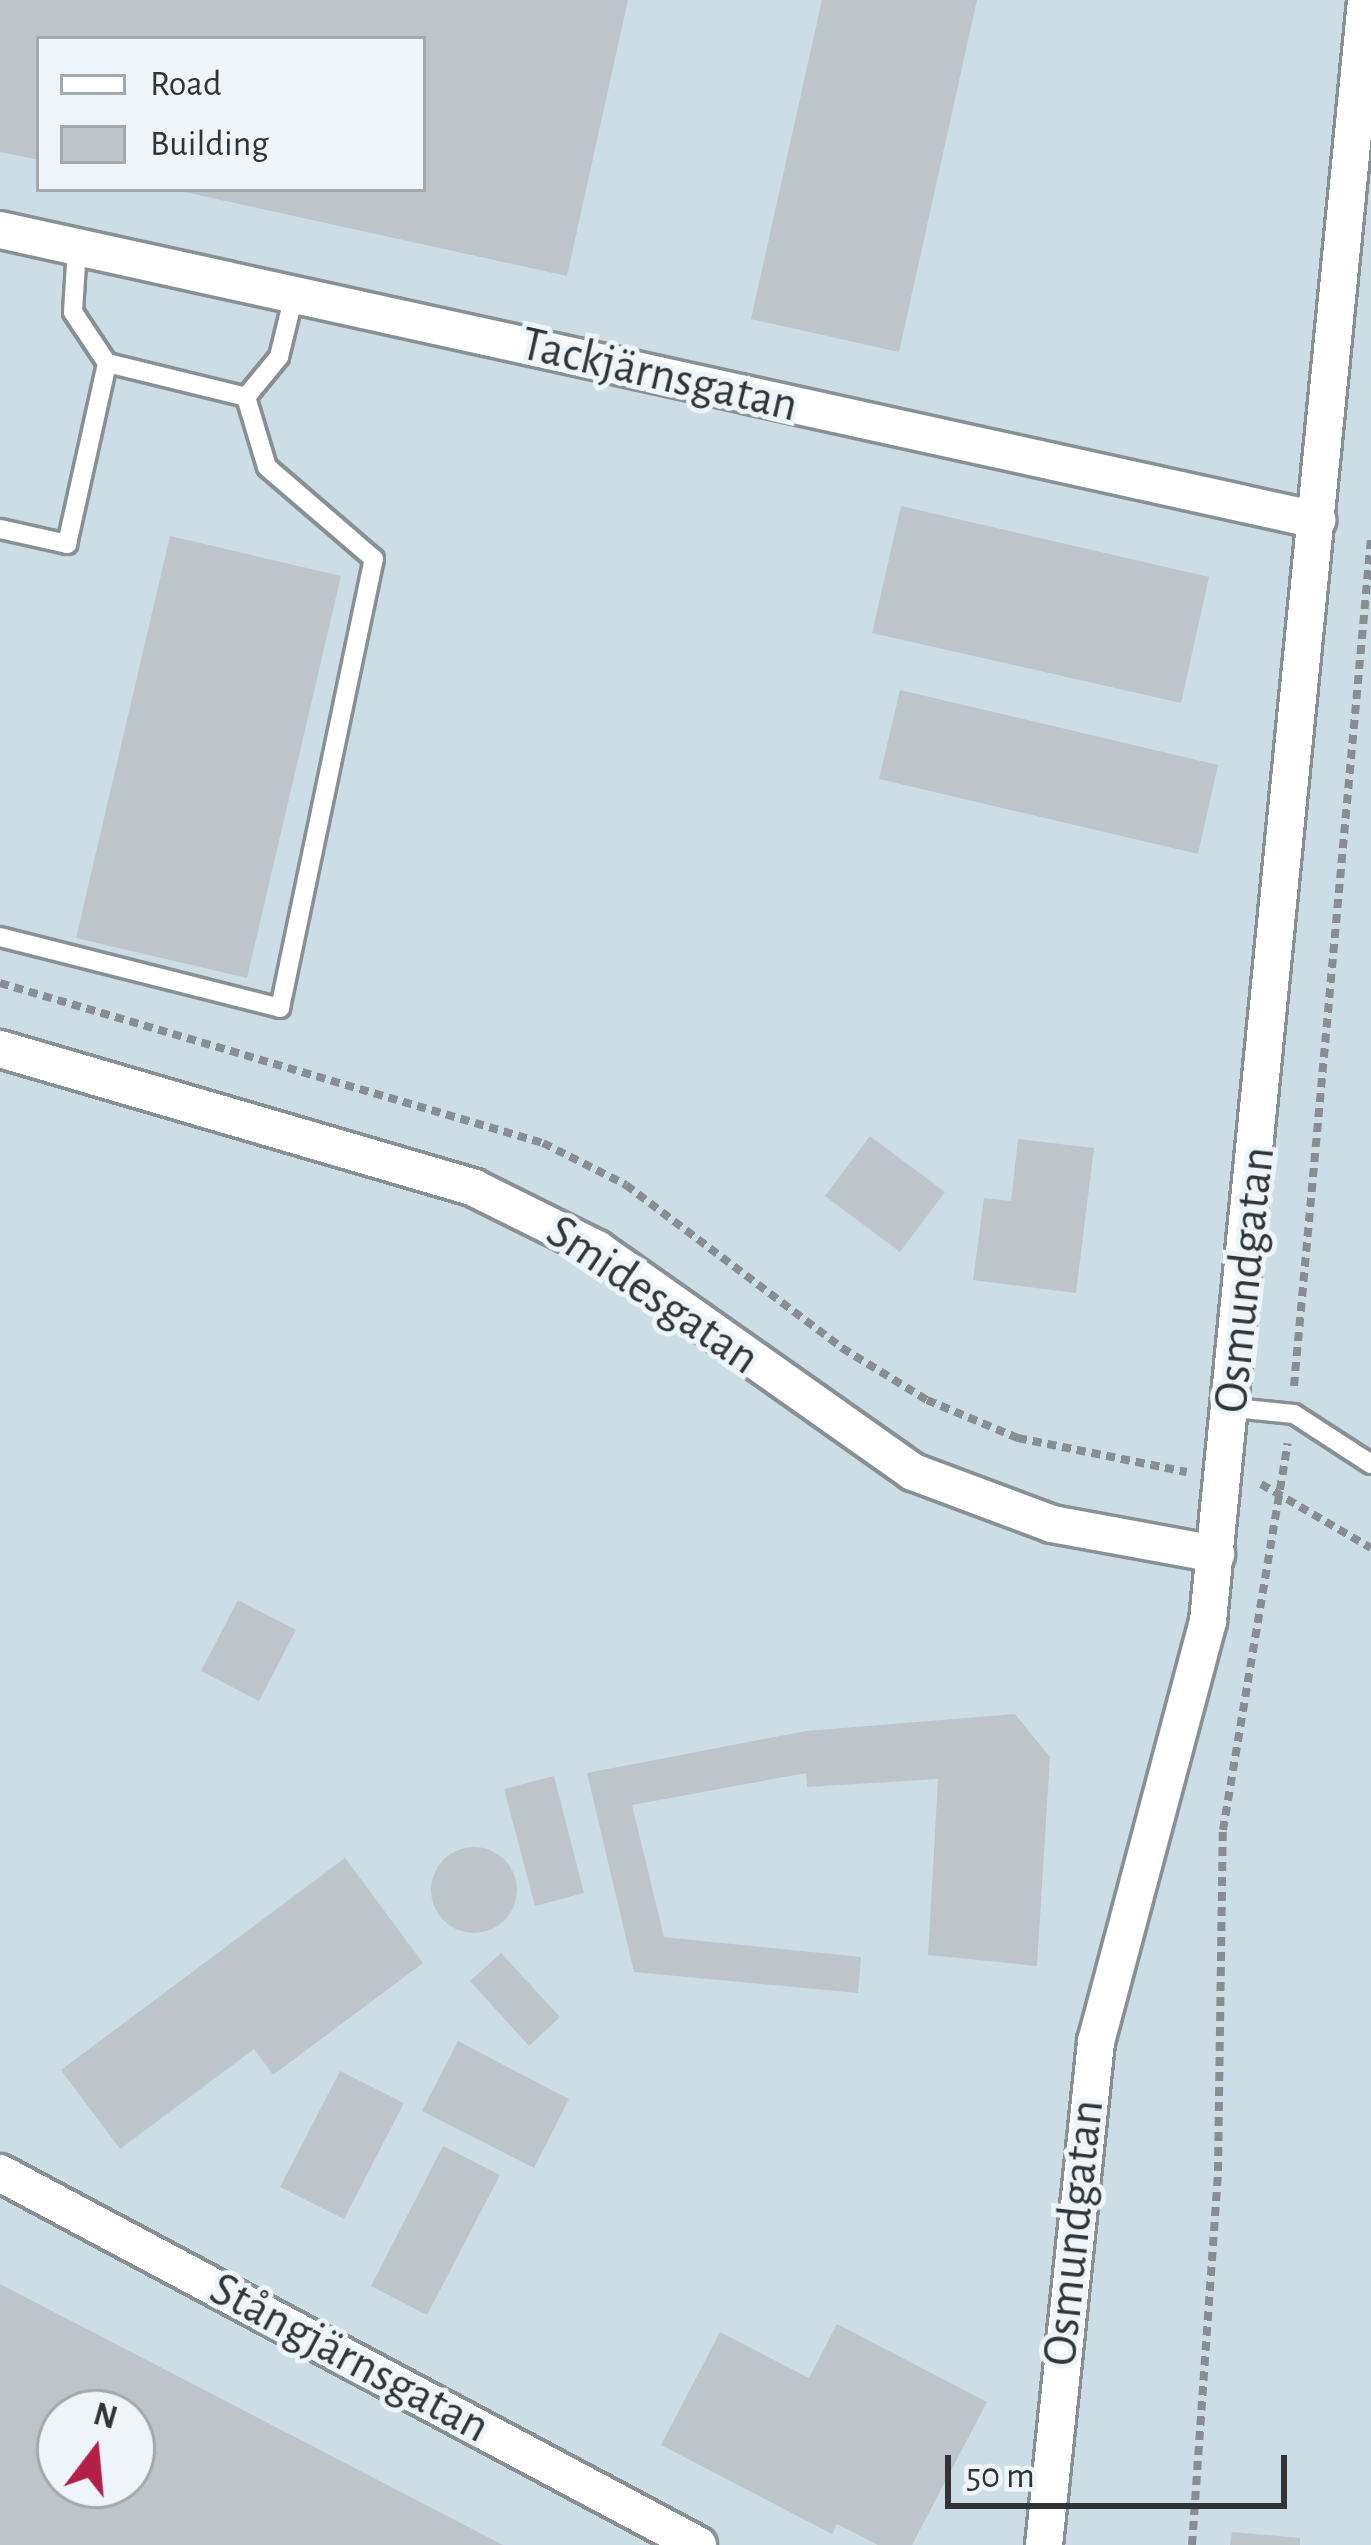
<!DOCTYPE html>
<html>
<head>
<meta charset="utf-8">
<style>
  body { margin:0 }
  #map { position:relative; width:1371px; height:2545px; overflow:hidden; background:#dfe8ed; font-family:"Alegreya Sans",sans-serif }
  div>[style] { position:absolute }
  .built>* { inset:0; background:#cddde6 }
  .building>* { inset:0; background:#bdc5ca }
  .round { border-radius:50% }
  .path>* { height:8px; margin-top:-4px; transform-origin:0; background:repeating-linear-gradient(90deg,#878d90 0 9px,transparent 0 15px) }
  .roads { filter:drop-shadow(3px 0 #889094) drop-shadow(-3px 0 #889094) drop-shadow(0 3px #889094) drop-shadow(0 -3px #889094) }
  .lane>* { height:18px; margin:-9px; padding:0 9px; transform-origin:9px; border-radius:9px; background:#fff }
  .street>* { height:36px; margin:-18px; padding:0 18px; transform-origin:18px; border-radius:18px; background:#fff }
  span { translate:-50% -50%; white-space:nowrap; text-align:center; line-height:1.15; -webkit-text-stroke:10px #edf5fa; paint-order:stroke }
  .street-label { font-size:48px; color:#313436 }
  .legend { position:absolute; left:36px; top:36px; width:390px; height:156px; box-sizing:border-box; background:#edf5fa; border:3px solid #a2a8ac; margin:0; padding:15px 21px; list-style:none; font-size:36px; color:#313436 }
  .legend li { display:flex; align-items:center; gap:24px; height:60px }
  .legend b { width:60px; border:3px solid #a2a8ac }
  .north { position:absolute; left:36px; top:2389px; width:120px; height:120px; box-sizing:border-box; background:#edf5fa; border:3px solid #a2a8ac; border-radius:50%; rotate:16deg; font-size:33px; font-weight:700; line-height:48px; text-align:center; color:#313436 }
  .north::after { content:''; display:block; margin:auto; width:42px; height:54px; background:#b22048; clip-path:polygon(50% 0,100% 100%,50% 72%,0 100%) }
  .scale { position:absolute; left:945px; top:2455px; width:342px; height:54px; box-sizing:border-box; border:6px solid #313436; border-top:0; padding-left:15px; font-size:36px; line-height:42px; white-space:nowrap; color:#313436; -webkit-text-stroke:9px #edf5fa; paint-order:stroke }
</style>
</head>
<body>
<div id="map">
  <div class="built">
    <i style="clip-path:polygon(evenodd,0 0,1371px 0,1371px 2545px,0 2545px,0 0,39px 39px,423px 39px,423px 189px,39px 189px,39px 39px,0 0,60px 2413px,132px 2413px,132px 2485px,60px 2485px,60px 2413px)"></i>
  </div>
  <div class="building">
    <i style="clip-path:polygon(0 0,628px 0,567px 276px,180px 191px,423px 189px,423px 39px,39px 39px,39px 160px,0 152px)"></i>
    <i style="clip-path:polygon(822px 0,977px 0,899px 352px,751px 319px)"></i>
    <i style="clip-path:polygon(901px 506px,1209px 577px,1181px 703px,872px 633px)"></i>
    <i style="clip-path:polygon(170px 536px,341px 576px,247px 978px,76px 938px)"></i>
    <i style="clip-path:polygon(900px 690px,1218px 765px,1198px 854px,879px 779px)"></i>
    <i style="clip-path:polygon(870px 1136px,945px 1192px,900px 1252px,825px 1196px)"></i>
    <i style="clip-path:polygon(1018px 1139px,1094px 1148px,1076px 1293px,973px 1280px,984px 1198px,1011px 1201px)"></i>
    <i style="clip-path:polygon(238px 1600px,296px 1630px,259px 1701px,201px 1671px)"></i>
    <i style="clip-path:polygon(1015px 1714px,1050px 1757px,1037px 1966px,928px 1955px,938px 1779px,807px 1787px,806px 1773px,632px 1805px,664px 1937px,861px 1957px,858px 1993px,634px 1972px,587px 1773px,806px 1731px)"></i>
    <i style="clip-path:polygon(554px 1776px,584px 1893px,535px 1906px,504px 1789px)"></i>
    <i class="round" style="left:431px;top:1847px;width:86px;height:86px"></i>
    <i style="clip-path:polygon(345px 1858px,423px 1963px,273px 2075px,254px 2049px,120px 2149px,61px 2070px)"></i>
    <i style="clip-path:polygon(501px 1953px,560px 2017px,529px 2046px,470px 1981px)"></i>
    <i style="clip-path:polygon(458px 2041px,569px 2099px,534px 2168px,422px 2111px)"></i>
    <i style="clip-path:polygon(340px 2071px,404px 2103px,344px 2219px,280px 2187px)"></i>
    <i style="clip-path:polygon(443px 2146px,500px 2175px,427px 2315px,371px 2286px)"></i>
    <i style="clip-path:polygon(evenodd,0 2284px,503px 2545px,0 2545px,0 2284px,60px 2413px,132px 2413px,132px 2485px,60px 2485px,60px 2413px)"></i>
    <i style="clip-path:polygon(837px 2324px,987px 2402px,912px 2545px,878px 2545px,837px 2524px,832px 2534px,661px 2445px,720px 2332px,809px 2378px)"></i>
    <i style="clip-path:polygon(1232px 2532px,1300px 2538px,1300px 2545px,1230px 2545px)"></i>
  </div>
  <div class="path">
    <i style="left:0;top:983px;width:566px;rotate:16.42deg"></i>
    <i style="left:543px;top:1143px;width:93px;rotate:26.8deg"></i>
    <i style="left:626px;top:1185px;width:271px;rotate:37deg"></i>
    <i style="left:842px;top:1348px;width:100px;rotate:31.5deg"></i>
    <i style="left:927px;top:1400px;width:99px;rotate:22.7deg"></i>
    <i style="left:1018px;top:1438px;width:172px;rotate:11.4deg"></i>
    <i style="left:1294px;top:1386px;width:850px;rotate:-84.81deg"></i>
    <i style="left:1261px;top:1484px;width:127px;rotate:30.2deg"></i>
    <i style="left:1192px;top:2545px;width:375px;rotate:-86deg"></i>
    <i style="left:1218px;top:2171px;width:341px;rotate:-89.2deg"></i>
    <i style="left:1223px;top:1830px;width:392px;rotate:-80.5deg"></i>
  </div>
  <div class="roads">
    <div class="lane">
      <i style="left:107px;top:363px;width:143px;rotate:13.7deg"></i>
      <i style="left:0;top:529px;width:69px;rotate:12.6deg"></i>
      <i style="left:67px;top:544px;width:185px;rotate:-77.5deg"></i>
      <i style="left:107px;top:363px;width:61px;rotate:-123.7deg"></i>
      <i style="left:73px;top:312px;width:65px;rotate:-86.5deg"></i>
      <i style="left:0;top:937px;width:289px;rotate:14.2deg"></i>
      <i style="left:280px;top:1008px;width:459px;rotate:-78.2deg"></i>
      <i style="left:374px;top:559px;width:141px;rotate:-139.3deg"></i>
      <i style="left:267px;top:467px;width:73px;rotate:-106.7deg"></i>
      <i style="left:246px;top:397px;width:52px;rotate:-50.5deg"></i>
      <i style="left:279px;top:357px;width:64px;rotate:-76.4deg"></i>
      <i style="left:1234px;top:1408px;width:60px;rotate:5.7deg"></i>
      <i style="left:1294px;top:1414px;width:92px;rotate:33deg"></i>
    </div>
    <div class="street">
      <i style="left:0;top:230px;width:1349px;rotate:12.42deg"></i>
      <i style="left:0;top:1049px;width:494px;rotate:16.3deg"></i>
      <i style="left:474px;top:1188px;width:137px;rotate:26.4deg"></i>
      <i style="left:597px;top:1249px;width:387px;rotate:35.2deg"></i>
      <i style="left:913px;top:1472px;width:148px;rotate:20.5deg"></i>
      <i style="left:1052px;top:1524px;width:167px;rotate:10.4deg"></i>
      <i style="left:0;top:2173px;width:791px;rotate:28.06deg"></i>
      <i style="left:1044px;top:2545px;width:506px;rotate:-84.1deg"></i>
      <i style="left:1096px;top:2042px;width:436px;rotate:-75.1deg"></i>
      <i style="left:1208px;top:1621px;width:1629px;rotate:-84.43deg"></i>
    </div>
  </div>
  <div class="street-label">
    <span style="left:659px;top:376px;rotate:13deg">Tackjärnsgatan</span>
    <span style="left:1246px;top:1280px;rotate:-84deg">Osmundgatan</span>
    <span style="left:652px;top:1296px;rotate:34deg">Smidesgatan</span>
    <span style="left:1075px;top:2233px;rotate:-84deg">Osmundgatan</span>
    <span style="left:349px;top:2359px;rotate:28deg">Stångjärnsgatan</span>
  </div>
  <ul class="legend">
  <li><b style="height:15px;background:#fff"></b>Road</li>
  <li><b style="height:33px;background:#bdc5ca"></b>Building</li>
  </ul>
  <div class="north">N</div>
  <div class="scale">50 m</div>
</div>
</body>
</html>
